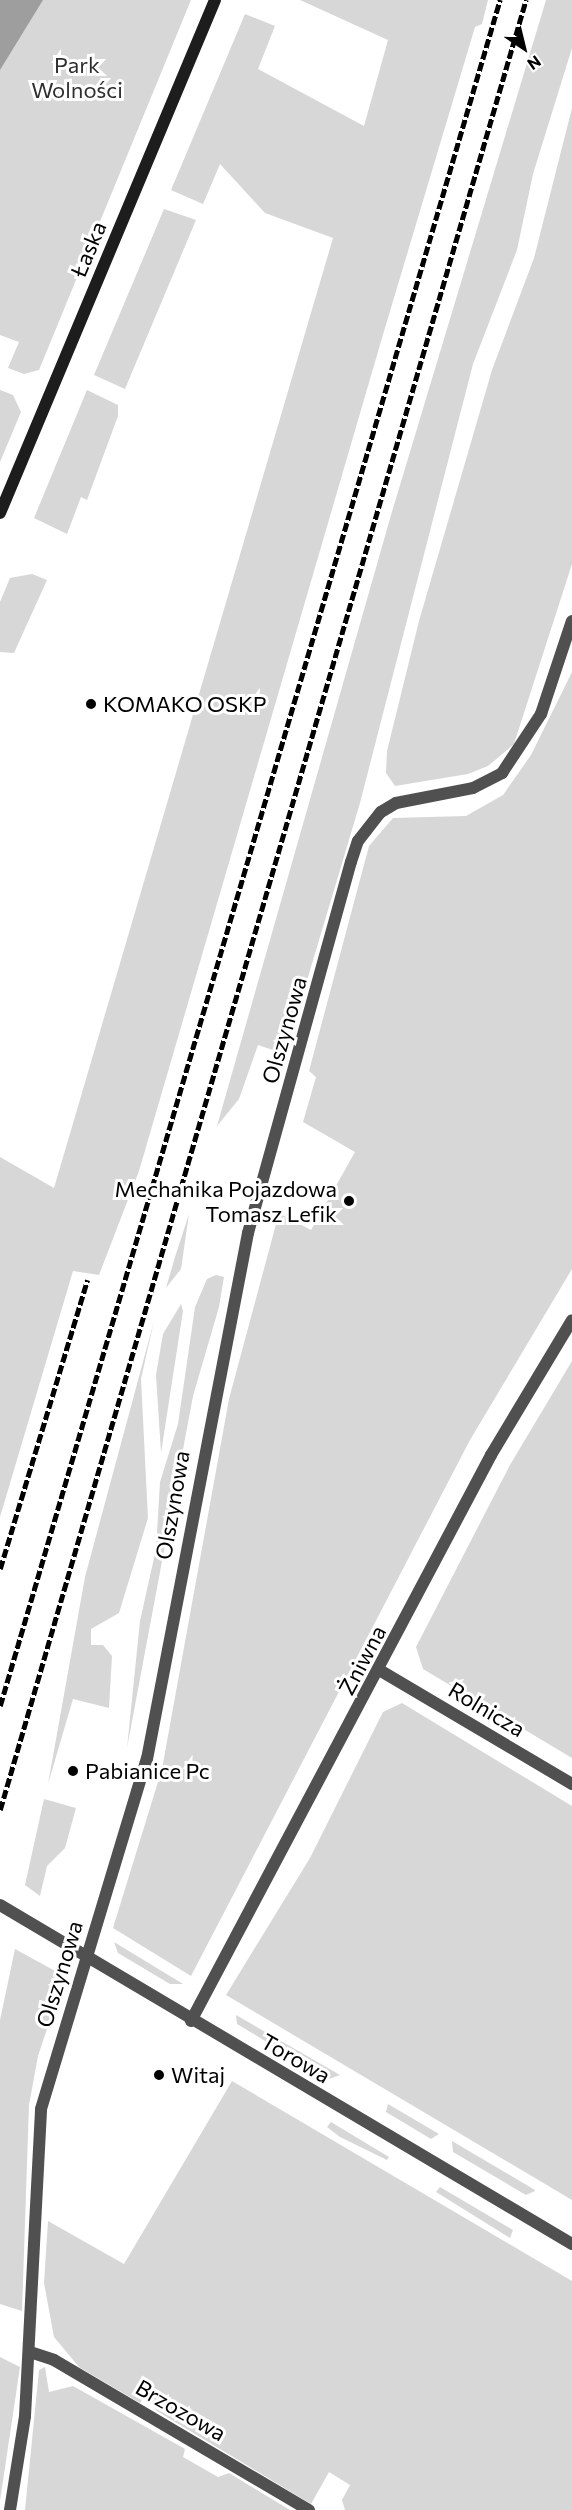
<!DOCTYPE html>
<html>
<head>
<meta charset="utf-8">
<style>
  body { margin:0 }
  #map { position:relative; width:572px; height:2510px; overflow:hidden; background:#fff; font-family:Commissioner,sans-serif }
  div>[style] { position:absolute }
  .green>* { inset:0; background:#d7d7d7 }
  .water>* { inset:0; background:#9e9e9e }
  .minor>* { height:12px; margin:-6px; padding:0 6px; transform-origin:6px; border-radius:6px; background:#505050 }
  .tertiary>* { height:12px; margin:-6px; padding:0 6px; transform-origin:6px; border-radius:6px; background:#505050 }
  .secondary>* { height:12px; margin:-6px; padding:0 6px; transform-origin:6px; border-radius:6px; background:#1d1d1d }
  .rail>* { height:4.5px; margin-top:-2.25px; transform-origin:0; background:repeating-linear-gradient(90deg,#000 0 9px,transparent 0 12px) }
  .dots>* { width:16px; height:16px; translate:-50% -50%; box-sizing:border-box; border:3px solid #fff; border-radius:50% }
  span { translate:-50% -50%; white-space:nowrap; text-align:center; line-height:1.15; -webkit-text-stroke:6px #fff; paint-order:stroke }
  .park-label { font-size:22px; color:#2e2e2e }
  .street-label { font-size:22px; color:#000 }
  .poi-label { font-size:22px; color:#000 }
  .left { translate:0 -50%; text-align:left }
  .right { translate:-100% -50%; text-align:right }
  .north { position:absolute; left:494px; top:18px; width:60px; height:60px; -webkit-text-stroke:4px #fff; paint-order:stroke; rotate:145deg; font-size:16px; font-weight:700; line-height:24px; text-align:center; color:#000 }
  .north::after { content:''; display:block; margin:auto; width:21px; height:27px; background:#000; clip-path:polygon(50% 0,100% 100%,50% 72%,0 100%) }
</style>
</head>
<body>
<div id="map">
  <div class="green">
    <i style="clip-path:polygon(0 0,191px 0,46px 353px,39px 370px,24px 374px,8px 368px,19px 342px,0 335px)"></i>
    <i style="clip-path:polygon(300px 0,488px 0,482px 24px,475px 27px,382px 338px,139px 1171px,99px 1275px,73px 1271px,0 1517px,0 1157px,54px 1188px,333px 238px,265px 213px,220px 164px,203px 204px,171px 190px,245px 14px,275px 26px,258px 69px,364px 126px,388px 40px)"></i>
    <i style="clip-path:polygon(546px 0,572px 0,572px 48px,533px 174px,517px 250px,473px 364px,360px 803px,285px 1054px,258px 1045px,239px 1099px,217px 1126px,391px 515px)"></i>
    <i style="clip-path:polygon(572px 108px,572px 564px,514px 744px,488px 766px,468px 774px,395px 786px,386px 773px,387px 751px,419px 621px,492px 370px,534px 258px)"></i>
    <i style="clip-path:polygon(164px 209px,196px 220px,125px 389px,94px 375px)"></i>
    <i style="clip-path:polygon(0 390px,13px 395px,21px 412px,0 462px)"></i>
    <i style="clip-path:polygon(87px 390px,118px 405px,118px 416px,87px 500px,81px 497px,67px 534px,34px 518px)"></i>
    <i style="clip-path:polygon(32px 574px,47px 580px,14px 653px,0 652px,0 602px,10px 578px)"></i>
    <i style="clip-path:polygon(572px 672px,572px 1269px,470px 1440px,191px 1976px,113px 1928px,162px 1769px,229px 1399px,279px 1213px,311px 1230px,355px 1152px,303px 1122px,316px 1077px,309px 1071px,369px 846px,393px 818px,466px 816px,503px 795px,531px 755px)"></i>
    <i style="clip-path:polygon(189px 1214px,181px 1269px,166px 1288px,175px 1257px)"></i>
    <i style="clip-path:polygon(216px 1275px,224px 1277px,219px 1307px,193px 1396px,127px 1748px,140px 1621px,156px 1549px,160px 1482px,178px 1424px,195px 1307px,207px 1279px)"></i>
    <i style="clip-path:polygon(181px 1304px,183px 1311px,161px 1453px,156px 1375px,163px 1334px)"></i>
    <i style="clip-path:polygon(154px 1321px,141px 1379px,148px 1518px,119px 1613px,91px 1629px,91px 1645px,103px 1645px,112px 1656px,109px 1708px,73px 1699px,48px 1784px,85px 1577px)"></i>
    <i style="clip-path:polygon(572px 1361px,572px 1758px,423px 1669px,416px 1647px,510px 1465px)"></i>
    <i style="clip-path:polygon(402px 1703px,572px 1806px,572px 2200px,226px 1995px,310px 1858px,383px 1712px)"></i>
    <i style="clip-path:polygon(44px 1799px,76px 1808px,65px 1848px,47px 1866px,40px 1896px,25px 1885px)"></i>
    <i style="clip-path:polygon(114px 1942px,183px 1984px,170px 1984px,118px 1953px)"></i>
    <i style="clip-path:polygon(15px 1949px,57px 1972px,62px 1984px,38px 2056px,29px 2105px,22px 2311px,0 2304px,0 2020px)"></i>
    <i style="clip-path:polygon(236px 2015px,340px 2075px,329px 2079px,237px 2024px)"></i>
    <i style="clip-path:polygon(232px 2081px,572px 2281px,572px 2510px,345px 2510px,342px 2500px,350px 2485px,329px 2472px,311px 2504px,157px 2411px,144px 2397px,140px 2403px,79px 2367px,54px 2337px,44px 2283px,48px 2221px,124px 2264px)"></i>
    <i style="clip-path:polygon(388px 2104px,439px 2134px,431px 2139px,386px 2112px)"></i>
    <i style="clip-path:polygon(331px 2122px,389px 2157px,387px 2160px,340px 2137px,327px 2127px)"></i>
    <i style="clip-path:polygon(452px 2141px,535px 2190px,535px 2191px,526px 2195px,453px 2152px)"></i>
    <i style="clip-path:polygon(440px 2187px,513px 2230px,510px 2238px,436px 2192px)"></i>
    <i style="clip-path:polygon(0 2357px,20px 2367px,0 2501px)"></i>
    <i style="clip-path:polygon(45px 2367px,49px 2392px,73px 2386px,185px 2449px,183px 2457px,218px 2477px,229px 2473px,290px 2510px,25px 2510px,39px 2370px)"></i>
  </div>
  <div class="water">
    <i style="clip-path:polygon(0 0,43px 0,0 70px)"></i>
  </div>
  <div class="minor">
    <i style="left:381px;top:1671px;width:222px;rotate:30.6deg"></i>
    <i style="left:191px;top:2021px;width:641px;rotate:-62.07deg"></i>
    <i style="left:491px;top:1455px;width:157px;rotate:-59deg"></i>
    <i style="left:30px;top:2352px;width:25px;rotate:18deg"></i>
    <i style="left:54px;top:2360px;width:296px;rotate:30.5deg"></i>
    <i style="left:10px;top:2510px;width:95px;rotate:-80.9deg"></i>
    <i style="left:25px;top:2416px;width:307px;rotate:-87deg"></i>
    <i style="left:41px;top:2109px;width:366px;rotate:-73.2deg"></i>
    <i style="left:147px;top:1759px;width:536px;rotate:-79.13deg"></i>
    <i style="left:248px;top:1233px;width:385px;rotate:-74.5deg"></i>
    <i style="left:351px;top:862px;width:22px;rotate:-72deg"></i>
    <i style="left:358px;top:841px;width:37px;rotate:-52deg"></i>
    <i style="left:381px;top:812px;width:17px;rotate:-31deg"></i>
    <i style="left:396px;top:803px;width:78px;rotate:-11deg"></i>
    <i style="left:473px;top:788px;width:33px;rotate:-27deg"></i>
    <i style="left:502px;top:773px;width:71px;rotate:-56.5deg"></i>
    <i style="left:541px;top:714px;width:98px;rotate:-71.6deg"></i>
  </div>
  <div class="tertiary">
    <i style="left:0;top:1905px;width:665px;rotate:30.65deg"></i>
  </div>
  <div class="secondary">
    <i style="left:0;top:513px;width:556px;rotate:-67.26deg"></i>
  </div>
  <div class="rail">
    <i style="left:0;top:1569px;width:302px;rotate:-73.2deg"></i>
    <i style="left:0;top:1706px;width:1778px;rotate:-73.67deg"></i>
    <i style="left:0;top:1810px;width:1885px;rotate:-73.8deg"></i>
  </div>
  <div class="dots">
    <i style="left:91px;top:704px;background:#000"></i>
    <i style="left:349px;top:1201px;background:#000"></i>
    <i style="left:73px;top:1771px;background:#000"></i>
    <i style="left:159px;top:2075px;background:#000"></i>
  </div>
  <div class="park-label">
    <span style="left:77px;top:77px">Park<br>Wolności</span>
  </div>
  <div class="street-label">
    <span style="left:88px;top:249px;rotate:-67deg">Łaska</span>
    <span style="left:284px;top:1030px;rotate:-74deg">Olszynowa</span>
    <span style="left:172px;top:1505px;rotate:-80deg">Olszynowa</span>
    <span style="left:362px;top:1660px;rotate:-62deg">Żniwna</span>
    <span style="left:487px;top:1709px;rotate:31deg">Rolnicza</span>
    <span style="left:59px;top:1974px;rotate:-73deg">Olszynowa</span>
    <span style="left:296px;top:2058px;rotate:30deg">Torowa</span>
    <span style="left:181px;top:2410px;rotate:30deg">Brzozowa</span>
  </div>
  <div class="poi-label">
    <span class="left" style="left:103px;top:704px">KOMAKO OSKP</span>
    <span class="right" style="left:337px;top:1201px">Mechanika Pojazdowa<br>Tomasz Lefik</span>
    <span class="left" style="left:85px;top:1771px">Pabianice Pc</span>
    <span class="left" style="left:171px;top:2075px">Witaj</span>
  </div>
  <div class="north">N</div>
</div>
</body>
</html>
